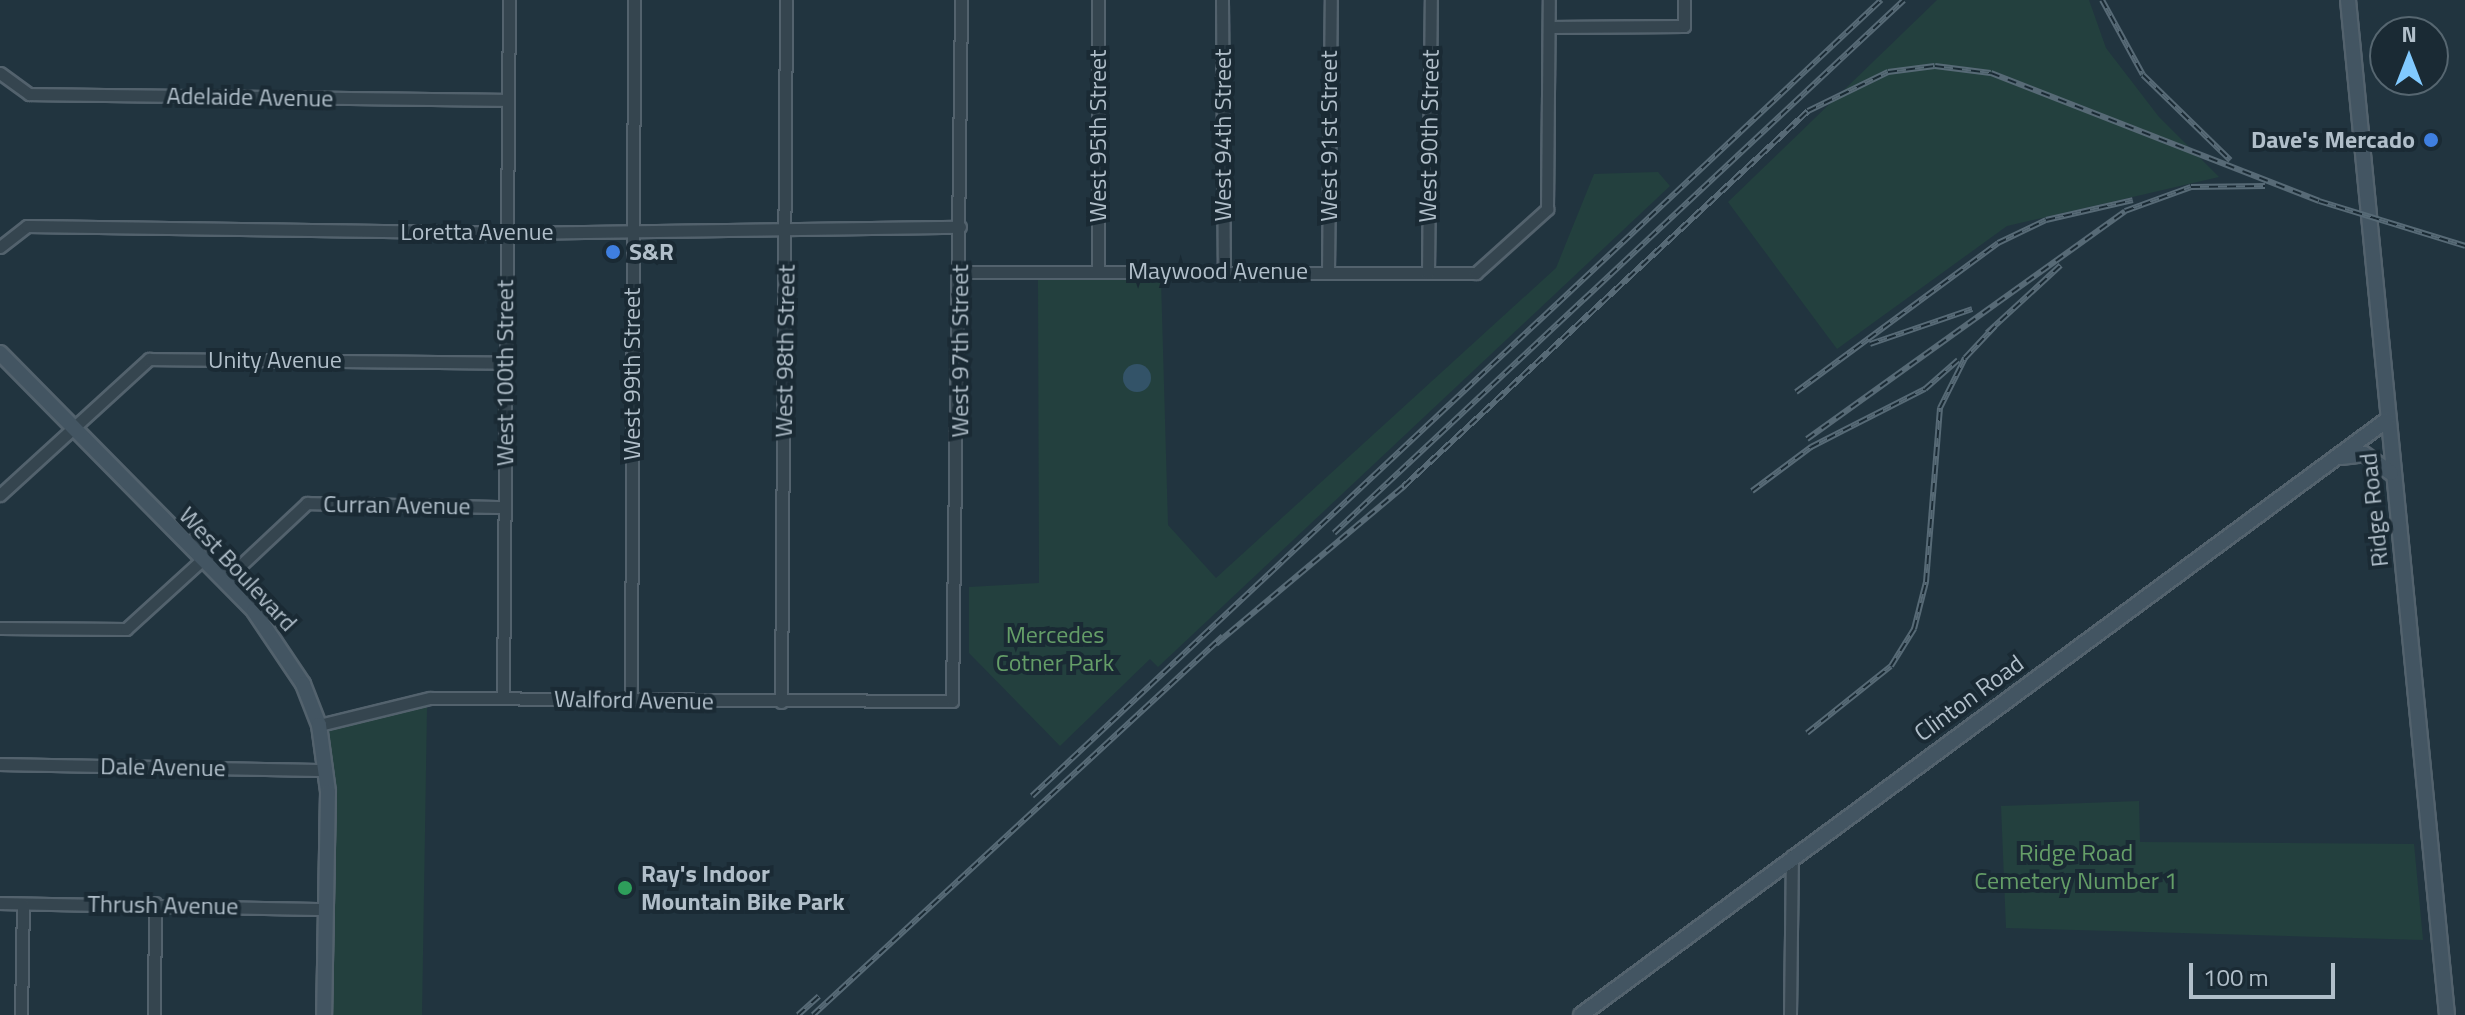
<!DOCTYPE html>
<html>
<head>
<meta charset="utf-8">
<style>
  body { margin:0 }
  #map { position:relative; width:2465px; height:1015px; overflow:hidden; background:#21343f; font-family:"Titillium Web",sans-serif }
  div>[style] { position:absolute }
  .green>* { inset:0; background:#23403e }
  .water>* { inset:0; background:#335368 }
  .round { border-radius:50% }
  .roads { filter:drop-shadow(2px 0 #53626d) drop-shadow(-2px 0 #53626d) drop-shadow(0 2px #53626d) drop-shadow(0 -2px #53626d) }
  .street>* { height:11px; margin:-5.5px; padding:0 5.5px; transform-origin:5.5px; border-radius:5.5px; background:#35454f }
  .secondary>* { height:14px; margin:-7px; padding:0 7px; transform-origin:7px; border-radius:7px; background:#435562 }
  .rail>* { height:6px; margin-top:-3px; transform-origin:0; background:repeating-linear-gradient(90deg,#1a2a34 0 9px,#576a76 0 18px); box-sizing:border-box; border-block:2px solid #576a76 }
  .dots>* { width:22px; height:22px; translate:-50% -50%; box-sizing:border-box; border:4px solid #1a2a34; border-radius:50% }
  span { translate:-50% -50%; white-space:nowrap; text-align:center; line-height:1.15; -webkit-text-stroke:8px #1a2a34; paint-order:stroke }
  .street-label { font-size:24px; color:#b1bfca }
  .poi-label { font-size:24px; color:#b1bfca; font-weight:700 }
  .right { translate:-100% -50%; text-align:right }
  .left { translate:0 -50%; text-align:left }
  .park-label { font-size:24px; color:#659e68 }
  .north { position:absolute; left:2369px; top:16px; width:80px; height:80px; box-sizing:border-box; background:#1a2a34; border:2px solid #566670; border-radius:50%; rotate:0deg; font-size:22px; font-weight:700; line-height:32px; text-align:center; color:#b1bfca }
  .north::after { content:''; display:block; margin:auto; width:28px; height:36px; background:#81caff; clip-path:polygon(50% 0,100% 100%,50% 72%,0 100%) }
  .scale { position:absolute; left:2189px; top:963px; width:146px; height:36px; box-sizing:border-box; border:4px solid #b1bfca; border-top:0; padding-left:10px; font-size:24px; line-height:28px; white-space:nowrap; color:#b1bfca; -webkit-text-stroke:6px #1a2a34; paint-order:stroke }
</style>
</head>
<body>
<div id="map">
  <div class="green">
    <i style="clip-path:polygon(1937px 0,2089px 0,2106px 48px,2159px 117px,2219px 177px,2007px 226px,1837px 349px,1728px 202px)"></i>
    <i style="clip-path:polygon(1658px 172px,1670px 186px,1158px 667px,1150px 659px,1060px 746px,969px 653px,969px 587px,1039px 583px,1038px 280px,1161px 280px,1168px 525px,1216px 578px,1556px 268px,1594px 174px)"></i>
    <i style="clip-path:polygon(427px 707px,422px 1015px,331px 1015px,335px 820px,325px 730px)"></i>
    <i style="clip-path:polygon(2139px 801px,2140px 842px,2414px 844px,2423px 940px,2006px 928px,2001px 806px)"></i>
  </div>
  <div class="water">
    <i class="round" style="left:1123px;top:364px;width:28px;height:28px"></i>
  </div>
  <div class="roads">
    <div class="street">
      <i style="left:1098px;top:0;width:271px;rotate:90deg"></i>
      <i style="left:1222px;top:0;width:270px;rotate:89.6deg"></i>
      <i style="left:1549px;top:27px;width:135px;rotate:-0.4deg"></i>
      <i style="left:1684px;top:26px;width:26px;rotate:-90deg"></i>
      <i style="left:0;top:73px;width:36px;rotate:36deg"></i>
      <i style="left:29px;top:94px;width:478px;rotate:0.7deg"></i>
      <i style="left:0;top:247px;width:34px;rotate:-38deg"></i>
      <i style="left:27px;top:226px;width:480px;rotate:0.8deg"></i>
      <i style="left:507px;top:233px;width:453px;rotate:-0.8deg"></i>
      <i style="left:1328px;top:271px;width:271px;rotate:-89.4deg"></i>
      <i style="left:960px;top:272px;width:516px;rotate:0.11deg"></i>
      <i style="left:1476px;top:273px;width:96px;rotate:-42deg"></i>
      <i style="left:1547px;top:209px;width:209px;rotate:-89.5deg"></i>
      <i style="left:1428px;top:273px;width:273px;rotate:-89.4deg"></i>
      <i style="left:0;top:495px;width:202px;rotate:-42.4deg"></i>
      <i style="left:149px;top:359px;width:356px;rotate:0.6deg"></i>
      <i style="left:224px;top:581px;width:114px;rotate:-43.2deg"></i>
      <i style="left:307px;top:503px;width:197px;rotate:1.2deg"></i>
      <i style="left:0;top:628px;width:126px;rotate:0.5deg"></i>
      <i style="left:126px;top:629px;width:104px;rotate:-42.3deg"></i>
      <i style="left:503px;top:698px;width:698px;rotate:-89.51deg"></i>
      <i style="left:631px;top:701px;width:701px;rotate:-89.75deg"></i>
      <i style="left:781px;top:702px;width:702px;rotate:-89.59deg"></i>
      <i style="left:319px;top:725px;width:114px;rotate:-13.7deg"></i>
      <i style="left:430px;top:698px;width:522px;rotate:0.33deg"></i>
      <i style="left:952px;top:701px;width:701px;rotate:-89.26deg"></i>
      <i style="left:0;top:764px;width:326px;rotate:1.1deg"></i>
      <i style="left:0;top:903px;width:325px;rotate:1.1deg"></i>
      <i style="left:21px;top:1015px;width:111px;rotate:-89deg"></i>
      <i style="left:154px;top:1015px;width:112px;rotate:-89.5deg"></i>
      <i style="left:1790px;top:1015px;width:159px;rotate:-89.3deg"></i>
    </div>
    <div class="secondary">
      <i style="left:2348px;top:0;width:1020px;rotate:84.43deg"></i>
      <i style="left:0;top:353px;width:362px;rotate:45.4deg"></i>
      <i style="left:254px;top:611px;width:88px;rotate:56.1deg"></i>
      <i style="left:303px;top:684px;width:44px;rotate:68.7deg"></i>
      <i style="left:319px;top:725px;width:68px;rotate:82.3deg"></i>
      <i style="left:328px;top:792px;width:223px;rotate:91deg"></i>
      <i style="left:2341px;top:457px;width:23px;rotate:-7deg"></i>
      <i style="left:2364px;top:454px;width:33px;rotate:35deg"></i>
      <i style="left:1581px;top:1015px;width:1002px;rotate:-36.44deg"></i>
    </div>
  </div>
  <div class="rail">
    <i style="left:2102px;top:0;width:85px;rotate:61.3deg"></i>
    <i style="left:2143px;top:75px;width:122px;rotate:44.3deg"></i>
    <i style="left:1987px;top:333px;width:100px;rotate:-42.6deg"></i>
    <i style="left:1870px;top:344px;width:108px;rotate:-18.9deg"></i>
    <i style="left:1796px;top:392px;width:251px;rotate:-36.4deg"></i>
    <i style="left:1998px;top:243px;width:53px;rotate:-25.6deg"></i>
    <i style="left:2046px;top:220px;width:89px;rotate:-12.9deg"></i>
    <i style="left:1807px;top:439px;width:391px;rotate:-35.6deg"></i>
    <i style="left:2125px;top:211px;width:70px;rotate:-20deg"></i>
    <i style="left:2191px;top:187px;width:74px;rotate:-0.8deg"></i>
    <i style="left:1752px;top:491px;width:74px;rotate:-36.7deg"></i>
    <i style="left:1811px;top:447px;width:128px;rotate:-27deg"></i>
    <i style="left:1925px;top:389px;width:44px;rotate:-41.3deg"></i>
    <i style="left:1334px;top:533px;width:780px;rotate:-43.08deg"></i>
    <i style="left:1216px;top:644px;width:246px;rotate:-40deg"></i>
    <i style="left:1404px;top:486px;width:551px;rotate:-42.87deg"></i>
    <i style="left:1808px;top:111px;width:89px;rotate:-26deg"></i>
    <i style="left:1888px;top:72px;width:47px;rotate:-7.3deg"></i>
    <i style="left:1935px;top:66px;width:56px;rotate:7.1deg"></i>
    <i style="left:1991px;top:73px;width:352px;rotate:21.3deg"></i>
    <i style="left:2319px;top:201px;width:153px;rotate:17.1deg"></i>
    <i style="left:1807px;top:733px;width:107px;rotate:-38.6deg"></i>
    <i style="left:1891px;top:666px;width:44px;rotate:-58.1deg"></i>
    <i style="left:1914px;top:629px;width:49px;rotate:-75.7deg"></i>
    <i style="left:1926px;top:582px;width:175px;rotate:-85.4deg"></i>
    <i style="left:1940px;top:408px;width:56px;rotate:-63.4deg"></i>
    <i style="left:1965px;top:358px;width:44px;rotate:-46.8deg"></i>
    <i style="left:1032px;top:796px;width:1164px;rotate:-43.15deg"></i>
    <i style="left:798px;top:1015px;width:28px;rotate:-42deg"></i>
    <i style="left:813px;top:1015px;width:558px;rotate:-42.75deg"></i>
  </div>
  <div class="dots">
    <i style="left:2431px;top:140px;background:#3f7fe0"></i>
    <i style="left:613px;top:252px;background:#3f7fe0"></i>
    <i style="left:625px;top:888px;background:#2e9e5b"></i>
  </div>
  <div class="street-label">
    <span style="left:250px;top:97px;rotate:1deg">Adelaide Avenue</span>
    <span style="left:1223px;top:135px;rotate:-90deg">West 94th Street</span>
    <span style="left:1098px;top:136px;rotate:-90deg">West 95th Street</span>
    <span style="left:1329px;top:136px;rotate:-90deg">West 91st Street</span>
    <span style="left:1429px;top:136px;rotate:-89deg">West 90th Street</span>
    <span style="left:477px;top:232px">Loretta Avenue</span>
    <span style="left:1218px;top:271px">Maywood Avenue</span>
    <span style="left:785px;top:351px;rotate:-89deg">West 98th Street</span>
    <span style="left:960px;top:351px;rotate:-90deg">West 97th Street</span>
    <span style="left:275px;top:360px">Unity Avenue</span>
    <span style="left:505px;top:373px;rotate:-90deg">West 100th Street</span>
    <span style="left:632px;top:374px;rotate:-90deg">West 99th Street</span>
    <span style="left:397px;top:505px;rotate:1deg">Curran Avenue</span>
    <span style="left:2374px;top:510px;rotate:-96deg">Ridge Road</span>
    <span style="left:238px;top:569px;rotate:47deg">West Boulevard</span>
    <span style="left:1969px;top:698px;rotate:-36deg">Clinton Road</span>
    <span style="left:634px;top:700px;rotate:1deg">Walford Avenue</span>
    <span style="left:163px;top:767px;rotate:1deg">Dale Avenue</span>
    <span style="left:163px;top:905px;rotate:1deg">Thrush Avenue</span>
  </div>
  <div class="poi-label">
    <span class="right" style="left:2415px;top:140px">Dave's Mercado</span>
    <span class="left" style="left:629px;top:252px">S&amp;R</span>
    <span class="left" style="left:641px;top:888px">Ray's Indoor<br>Mountain Bike Park</span>
  </div>
  <div class="park-label">
    <span style="left:1055px;top:649px">Mercedes<br>Cotner Park</span>
    <span style="left:2076px;top:867px">Ridge Road<br>Cemetery Number 1</span>
  </div>
  <div class="north">N</div>
  <div class="scale">100 m</div>
</div>
</body>
</html>
